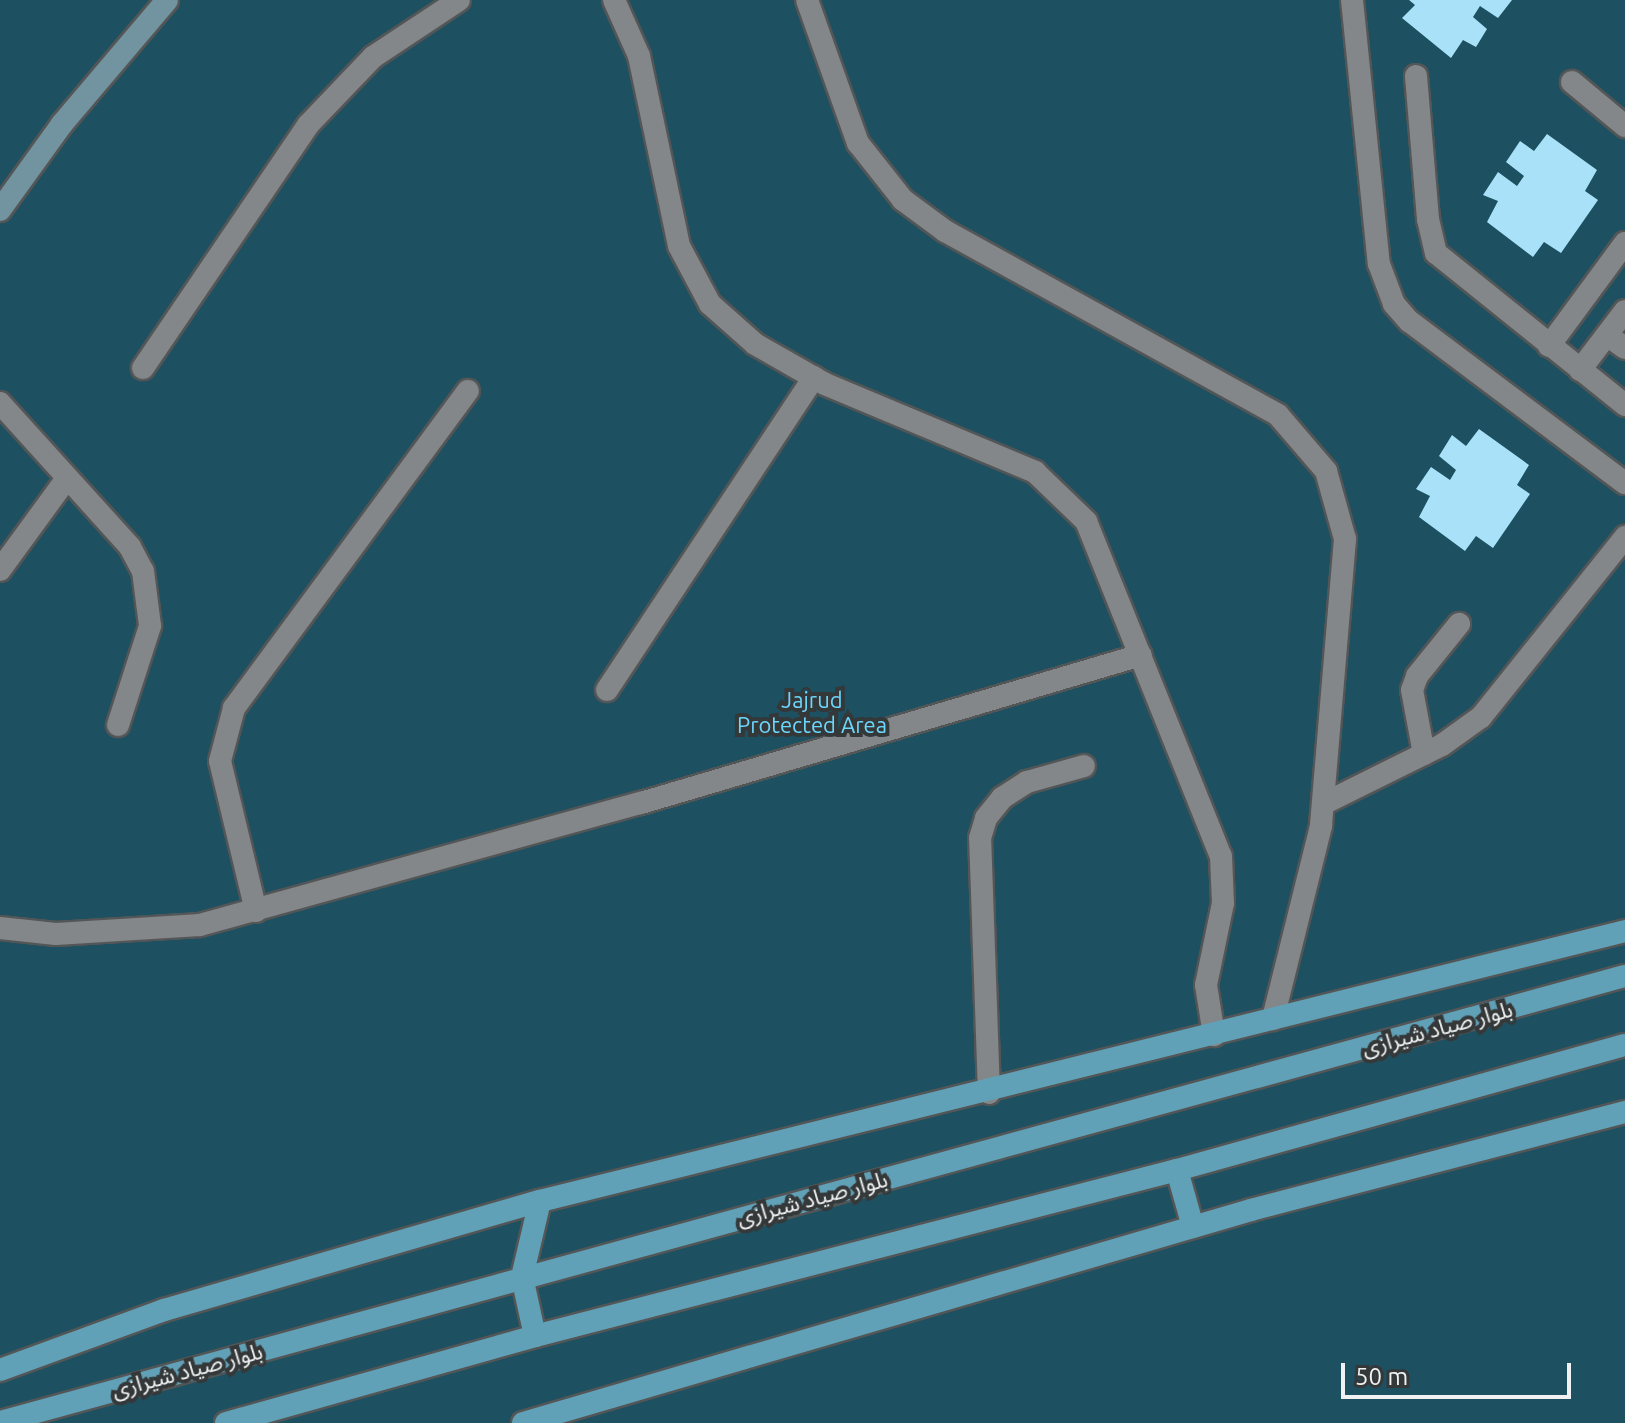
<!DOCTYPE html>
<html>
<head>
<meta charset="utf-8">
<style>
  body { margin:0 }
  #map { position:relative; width:1625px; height:1423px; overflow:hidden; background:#343839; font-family:Ubuntu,"Noto Sans Arabic",sans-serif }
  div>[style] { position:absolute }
  .green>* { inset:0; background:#1d5061 }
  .building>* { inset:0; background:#a9e2f8 }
  .roads { filter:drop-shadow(2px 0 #535657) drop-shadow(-2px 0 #535657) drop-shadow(0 2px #535657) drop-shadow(0 -2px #535657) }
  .minor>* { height:22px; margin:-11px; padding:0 11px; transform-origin:11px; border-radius:11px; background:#838789 }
  .secondary>* { height:22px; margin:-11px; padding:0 11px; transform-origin:11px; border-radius:11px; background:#7294a0 }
  .primary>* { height:22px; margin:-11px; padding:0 11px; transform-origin:11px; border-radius:11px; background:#61a1b7 }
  span { translate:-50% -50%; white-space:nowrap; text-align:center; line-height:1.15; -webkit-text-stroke:8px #343839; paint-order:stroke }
  .park-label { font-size:22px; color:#6cd7fc }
  .street-label { font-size:22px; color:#eff1f2 }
  .scale { position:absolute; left:1341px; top:1363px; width:230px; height:36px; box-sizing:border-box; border:4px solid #eff1f2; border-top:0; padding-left:10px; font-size:24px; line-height:28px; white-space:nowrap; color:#eff1f2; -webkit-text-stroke:6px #343839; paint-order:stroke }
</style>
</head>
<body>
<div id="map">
  <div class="green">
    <i style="clip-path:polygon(0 0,1625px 0,1625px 1423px,0 1423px)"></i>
  </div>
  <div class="building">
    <i style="clip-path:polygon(1409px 0,1512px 0,1498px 18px,1480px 6px,1473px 17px,1487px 29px,1476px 47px,1463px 40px,1451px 58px,1402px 18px,1415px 5px)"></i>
    <i style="clip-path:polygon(1547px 134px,1597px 170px,1585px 191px,1598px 200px,1561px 253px,1544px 242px,1533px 257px,1487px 222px,1498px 201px,1483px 195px,1498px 172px,1517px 186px,1524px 176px,1506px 162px,1520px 141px,1534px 151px)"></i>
    <i style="clip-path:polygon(1479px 429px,1529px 465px,1517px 485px,1530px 494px,1493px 548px,1476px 536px,1465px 551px,1419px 517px,1430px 496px,1416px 489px,1431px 467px,1450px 480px,1456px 470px,1439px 456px,1452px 435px,1466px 446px)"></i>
  </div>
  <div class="roads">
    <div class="minor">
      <i style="left:614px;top:0;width:61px;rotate:65.9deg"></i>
      <i style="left:639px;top:56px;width:194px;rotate:78.1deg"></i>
      <i style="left:679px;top:246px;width:66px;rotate:61.9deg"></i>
      <i style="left:710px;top:304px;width:60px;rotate:41.6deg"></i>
      <i style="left:755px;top:344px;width:81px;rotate:29.7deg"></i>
      <i style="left:825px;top:384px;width:228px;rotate:22.7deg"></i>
      <i style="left:1035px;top:472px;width:71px;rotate:43.9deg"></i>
      <i style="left:1086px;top:521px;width:361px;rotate:68.1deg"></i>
      <i style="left:1221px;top:856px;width:47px;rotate:87.6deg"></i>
      <i style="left:1223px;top:903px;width:84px;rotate:101.7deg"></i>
      <i style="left:1206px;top:985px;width:51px;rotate:80.9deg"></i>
      <i style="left:807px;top:0;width:152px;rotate:70.4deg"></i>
      <i style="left:858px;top:143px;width:73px;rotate:51.7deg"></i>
      <i style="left:903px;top:200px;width:52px;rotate:36.4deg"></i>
      <i style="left:945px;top:231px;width:380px;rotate:28.9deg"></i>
      <i style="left:1278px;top:415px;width:74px;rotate:49.4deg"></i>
      <i style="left:1326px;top:471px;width:71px;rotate:74.4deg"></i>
      <i style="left:1345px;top:539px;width:288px;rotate:94.8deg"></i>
      <i style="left:1321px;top:826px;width:199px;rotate:104deg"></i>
      <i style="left:1352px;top:0;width:265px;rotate:84.2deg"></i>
      <i style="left:1379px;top:264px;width:43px;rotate:69.4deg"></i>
      <i style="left:1394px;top:304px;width:23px;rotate:49deg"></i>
      <i style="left:1409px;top:321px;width:270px;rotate:36.9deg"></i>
      <i style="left:1416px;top:76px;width:144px;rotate:85.2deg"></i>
      <i style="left:1428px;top:219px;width:35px;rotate:77deg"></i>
      <i style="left:1436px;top:253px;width:243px;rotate:38.8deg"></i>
      <i style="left:1572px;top:82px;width:69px;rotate:39.7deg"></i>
      <i style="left:1607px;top:335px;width:22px;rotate:36deg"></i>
      <i style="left:1549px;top:346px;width:128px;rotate:-53.6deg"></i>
      <i style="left:143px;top:368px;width:294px;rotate:-55.8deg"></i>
      <i style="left:308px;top:125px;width:94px;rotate:-46.3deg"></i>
      <i style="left:373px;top:57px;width:103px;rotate:-33.5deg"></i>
      <i style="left:1580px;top:370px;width:74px;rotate:-52.7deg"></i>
      <i style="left:0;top:403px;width:194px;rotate:47.9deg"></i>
      <i style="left:130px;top:547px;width:27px;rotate:62deg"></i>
      <i style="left:143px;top:571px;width:55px;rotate:82.7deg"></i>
      <i style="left:150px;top:626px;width:104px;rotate:107.9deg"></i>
      <i style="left:0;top:570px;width:114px;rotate:-53.9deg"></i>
      <i style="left:607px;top:690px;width:375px;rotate:-56.5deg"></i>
      <i style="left:1424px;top:754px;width:65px;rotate:-100.6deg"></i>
      <i style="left:1412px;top:690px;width:15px;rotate:-70deg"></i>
      <i style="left:1417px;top:676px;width:67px;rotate:-51.1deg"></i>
      <i style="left:1323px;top:804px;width:133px;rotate:-26.4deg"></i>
      <i style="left:1442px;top:745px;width:48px;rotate:-35.7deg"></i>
      <i style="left:1481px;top:717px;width:231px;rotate:-51.3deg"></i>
      <i style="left:256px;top:911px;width:154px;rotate:-103.5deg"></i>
      <i style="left:220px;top:761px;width:55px;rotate:-75.2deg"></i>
      <i style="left:234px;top:708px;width:394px;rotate:-53.6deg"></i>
      <i style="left:0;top:928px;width:56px;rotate:6.1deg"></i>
      <i style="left:56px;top:934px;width:144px;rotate:-3.6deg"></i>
      <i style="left:200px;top:925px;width:458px;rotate:-15.5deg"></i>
      <i style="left:641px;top:803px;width:521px;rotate:-16.49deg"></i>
      <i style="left:989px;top:1093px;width:255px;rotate:-92deg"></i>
      <i style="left:980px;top:838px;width:21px;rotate:-73deg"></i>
      <i style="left:986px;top:818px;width:26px;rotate:-51deg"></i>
      <i style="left:1002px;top:798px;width:30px;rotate:-33deg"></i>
      <i style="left:1027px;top:782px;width:59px;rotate:-15.7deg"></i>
    </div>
    <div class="secondary">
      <i style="left:0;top:210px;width:106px;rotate:-54.2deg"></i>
      <i style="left:62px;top:124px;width:162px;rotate:-49.7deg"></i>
    </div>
    <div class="primary">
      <i style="left:1177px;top:1170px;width:59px;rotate:74.3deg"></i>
      <i style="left:535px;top:1336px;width:60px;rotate:-102.4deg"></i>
      <i style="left:522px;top:1277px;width:78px;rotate:-76.7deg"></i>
      <i style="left:0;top:1370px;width:175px;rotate:-20.1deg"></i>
      <i style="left:164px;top:1310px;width:391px;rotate:-16.2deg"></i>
      <i style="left:540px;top:1201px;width:1118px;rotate:-13.97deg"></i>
      <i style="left:0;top:1422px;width:1685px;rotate:-15.35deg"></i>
      <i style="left:226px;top:1423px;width:321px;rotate:-15.7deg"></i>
      <i style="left:535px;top:1336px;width:663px;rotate:-14.5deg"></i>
      <i style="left:1177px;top:1170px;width:465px;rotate:-15.6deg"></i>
      <i style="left:523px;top:1423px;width:759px;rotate:-16.31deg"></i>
      <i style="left:1251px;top:1210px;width:387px;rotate:-14.7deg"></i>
    </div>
  </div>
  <div class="park-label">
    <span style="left:812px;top:712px">Jajrud<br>Protected Area</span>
  </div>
  <div class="street-label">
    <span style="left:1437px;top:1028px;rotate:-15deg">بلوار صیاد شیرازی</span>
    <span style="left:812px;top:1198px;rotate:-15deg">بلوار صیاد شیرازی</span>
    <span style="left:187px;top:1370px;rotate:-15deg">بلوار صیاد شیرازی</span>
  </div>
  <div class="scale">50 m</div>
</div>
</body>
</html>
